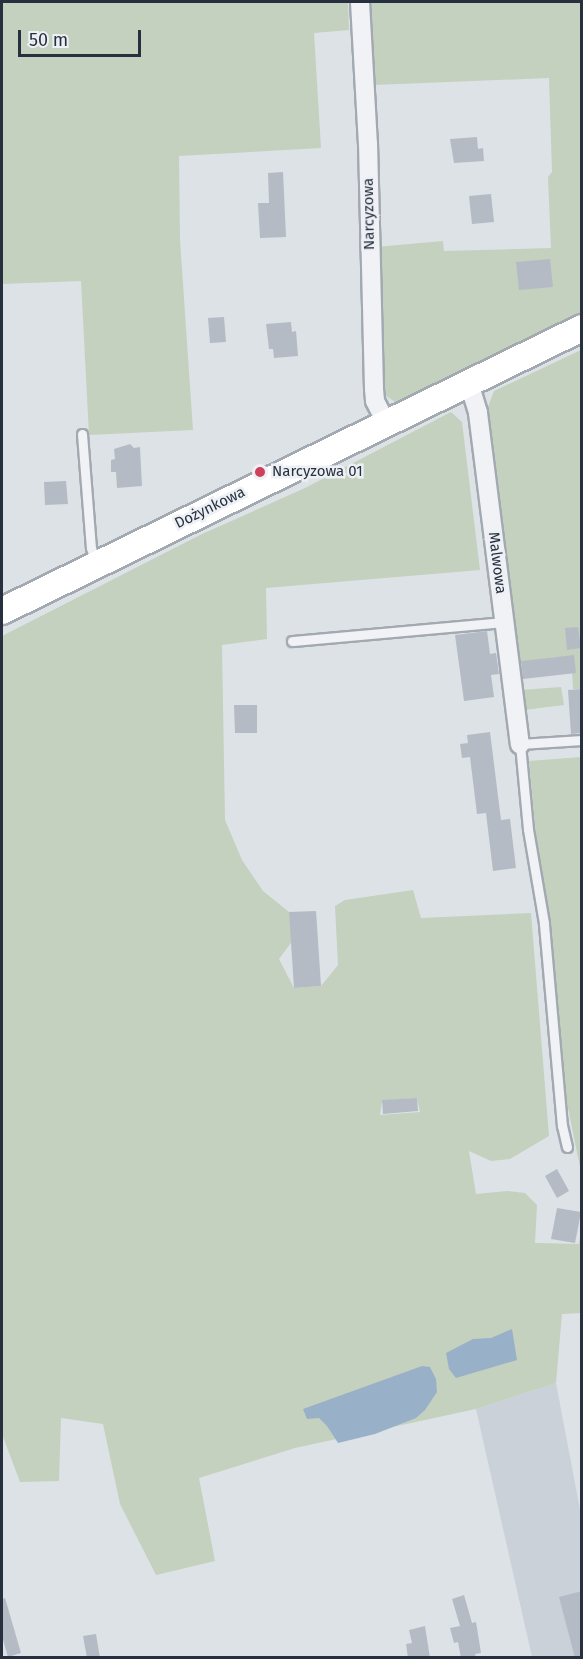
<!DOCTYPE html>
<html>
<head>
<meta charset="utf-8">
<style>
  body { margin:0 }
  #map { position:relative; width:583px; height:1659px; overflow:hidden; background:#dde2e7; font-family:"Fira Sans",sans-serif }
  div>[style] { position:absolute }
  .built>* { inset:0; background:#cbd1d9 }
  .green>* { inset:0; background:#c4d1be }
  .water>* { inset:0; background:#98b1c8 }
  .building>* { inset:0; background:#b5bbc4 }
  .roads { filter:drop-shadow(2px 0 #a3a9b1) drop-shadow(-2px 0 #a3a9b1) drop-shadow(0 2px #a3a9b1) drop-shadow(0 -2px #a3a9b1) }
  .lane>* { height:9px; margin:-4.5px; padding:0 4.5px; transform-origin:4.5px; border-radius:4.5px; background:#f0f2f6 }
  .street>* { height:18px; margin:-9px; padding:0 9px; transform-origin:9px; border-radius:9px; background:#f0f2f6 }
  .secondary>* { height:26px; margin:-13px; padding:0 13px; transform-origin:13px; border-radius:13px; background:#fff }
  .dots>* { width:16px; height:16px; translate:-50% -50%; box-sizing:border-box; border:3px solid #edf0f5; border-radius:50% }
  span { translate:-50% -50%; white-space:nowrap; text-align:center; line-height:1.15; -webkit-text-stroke:5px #edf0f5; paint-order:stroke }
  .street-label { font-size:15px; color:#27303e }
  .poi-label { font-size:15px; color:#27303e }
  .left { translate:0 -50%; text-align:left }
  .frame { position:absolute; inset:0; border:3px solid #27303e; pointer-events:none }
  .scale { position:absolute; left:18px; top:30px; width:123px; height:27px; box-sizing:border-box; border:3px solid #27303e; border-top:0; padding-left:8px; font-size:18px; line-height:21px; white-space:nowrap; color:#27303e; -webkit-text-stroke:4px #edf0f5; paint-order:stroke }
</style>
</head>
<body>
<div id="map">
  <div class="built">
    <i style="clip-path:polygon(556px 1383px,581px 1515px,581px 1657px,532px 1657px,476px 1409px)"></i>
  </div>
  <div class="green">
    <i style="clip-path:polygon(2px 2px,348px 2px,349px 30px,314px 33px,321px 148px,179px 156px,180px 240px,193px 430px,89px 435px,81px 281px,2px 284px)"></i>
    <i style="clip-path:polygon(368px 2px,581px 2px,581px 313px,398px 404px,382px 393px,376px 247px,443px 241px,444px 251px,551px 248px,548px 177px,552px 172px,549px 78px,374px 85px)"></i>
    <i style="clip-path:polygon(581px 350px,581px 689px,573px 689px,572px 669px,556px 657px,518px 662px,509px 609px,486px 412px,494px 391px)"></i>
    <i style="clip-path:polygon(evenodd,451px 412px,462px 422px,480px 570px,266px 588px,267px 639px,222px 645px,225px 820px,242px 860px,263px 891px,289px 912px,293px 940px,279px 959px,294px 988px,321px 986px,338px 965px,335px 906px,345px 900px,413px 890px,421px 918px,531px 913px,549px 1136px,510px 1159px,491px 1161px,469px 1151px,476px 1194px,507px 1191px,525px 1193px,537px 1205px,535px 1243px,579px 1244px,581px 1229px,581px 1313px,562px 1314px,556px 1383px,476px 1409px,295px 1448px,199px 1478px,215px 1561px,156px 1575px,120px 1504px,103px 1424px,61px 1418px,59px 1481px,20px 1482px,2px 1434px,2px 636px,200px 535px,305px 488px,451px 412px,417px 1098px,420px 1112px,380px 1115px,382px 1101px,417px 1098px)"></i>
    <i style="clip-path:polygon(561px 687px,564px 705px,524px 710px,521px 690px)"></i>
    <i style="clip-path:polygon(581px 757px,581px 1172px,556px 1049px,529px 761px)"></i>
  </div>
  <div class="water">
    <i style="clip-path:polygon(512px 1329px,517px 1360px,456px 1378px,449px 1369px,446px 1353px,473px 1339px,491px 1338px)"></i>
    <i style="clip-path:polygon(422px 1366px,430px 1367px,436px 1379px,437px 1392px,425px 1410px,416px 1418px,375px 1434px,338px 1443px,327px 1426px,319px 1418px,307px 1419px,303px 1409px)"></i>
  </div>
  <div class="building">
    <i style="clip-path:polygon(477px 137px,478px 149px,483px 148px,484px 161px,454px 163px,450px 139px)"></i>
    <i style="clip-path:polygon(283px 172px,286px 237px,260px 238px,258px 203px,269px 203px,268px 173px)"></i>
    <i style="clip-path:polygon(491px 194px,494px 222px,472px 224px,469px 196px)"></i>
    <i style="clip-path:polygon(550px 259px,553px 287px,519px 290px,516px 262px)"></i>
    <i style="clip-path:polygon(224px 317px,226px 342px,210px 343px,208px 318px)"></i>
    <i style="clip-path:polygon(291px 322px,292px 332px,296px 331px,298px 356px,274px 358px,273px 349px,269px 349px,266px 324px)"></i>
    <i style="clip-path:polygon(130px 444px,134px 448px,140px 447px,142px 486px,117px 488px,116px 472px,111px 472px,111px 460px,115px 459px,114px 449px)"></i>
    <i style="clip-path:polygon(66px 481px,68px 504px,45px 505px,44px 482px)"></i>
    <i style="clip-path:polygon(578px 627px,581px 648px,567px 650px,565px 628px)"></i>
    <i style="clip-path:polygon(487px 631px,490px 654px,496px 653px,499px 674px,491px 675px,494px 697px,464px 701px,455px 635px)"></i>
    <i style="clip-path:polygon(574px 655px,576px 673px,523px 679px,521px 661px)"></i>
    <i style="clip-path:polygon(582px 689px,582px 733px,571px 734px,568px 690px)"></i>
    <i style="clip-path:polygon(234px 705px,257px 705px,257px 733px,235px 733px)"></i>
    <i style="clip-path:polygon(490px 732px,501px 820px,510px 819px,516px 868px,493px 871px,486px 813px,477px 814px,470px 757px,462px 758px,460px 744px,468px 743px,467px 735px)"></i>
    <i style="clip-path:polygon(316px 911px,321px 986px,294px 988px,289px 912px)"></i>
    <i style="clip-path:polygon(417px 1098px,418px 1111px,383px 1114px,382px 1100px)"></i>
    <i style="clip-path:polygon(557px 1169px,569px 1191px,557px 1198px,545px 1176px)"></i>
    <i style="clip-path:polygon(557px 1208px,581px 1212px,575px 1243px,551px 1239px)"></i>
    <i style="clip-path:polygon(582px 1591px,582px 1658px,575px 1658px,559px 1597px)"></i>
    <i style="clip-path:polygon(464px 1595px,472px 1623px,476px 1622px,481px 1653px,475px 1654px,476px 1658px,461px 1658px,458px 1642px,454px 1643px,450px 1628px,460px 1626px,452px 1599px)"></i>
    <i style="clip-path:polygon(5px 1598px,21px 1653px,8px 1657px,2px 1636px,2px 1599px)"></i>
    <i style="clip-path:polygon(425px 1626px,430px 1658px,408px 1658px,406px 1644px,412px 1643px,409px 1630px)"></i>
    <i style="clip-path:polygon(96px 1634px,100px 1658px,87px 1658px,83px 1636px)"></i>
  </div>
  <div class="roads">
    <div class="lane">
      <i style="left:82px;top:434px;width:114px;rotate:85.5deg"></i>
      <i style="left:91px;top:548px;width:15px;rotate:70deg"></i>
      <i style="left:292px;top:641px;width:214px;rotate:-5.1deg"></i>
      <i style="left:567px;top:1147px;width:22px;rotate:-103deg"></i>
      <i style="left:562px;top:1126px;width:204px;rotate:-95.1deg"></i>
      <i style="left:544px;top:923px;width:95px;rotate:-99.7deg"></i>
      <i style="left:528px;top:829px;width:85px;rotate:-95.4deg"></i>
      <i style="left:520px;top:744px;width:62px;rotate:-3.7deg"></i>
    </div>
    <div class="street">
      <i style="left:360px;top:2px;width:141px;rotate:86.8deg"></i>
      <i style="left:368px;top:143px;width:246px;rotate:88.6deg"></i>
      <i style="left:374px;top:389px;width:12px;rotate:85deg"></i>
      <i style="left:375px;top:401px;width:25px;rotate:63deg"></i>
      <i style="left:469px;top:383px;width:31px;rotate:73deg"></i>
      <i style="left:478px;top:413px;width:334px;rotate:82.8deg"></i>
    </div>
    <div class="secondary">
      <i style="left:2px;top:611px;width:645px;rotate:-26.01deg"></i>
    </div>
  </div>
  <div class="dots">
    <i style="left:260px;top:472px;background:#cf405a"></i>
  </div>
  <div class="street-label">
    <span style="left:369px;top:214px;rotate:-91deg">Narcyzowa</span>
    <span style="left:210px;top:508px;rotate:-26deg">Dożynkowa</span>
    <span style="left:497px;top:563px;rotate:83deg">Malwowa</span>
  </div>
  <div class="poi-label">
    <span class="left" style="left:272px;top:472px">Narcyzowa 01</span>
  </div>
  <div class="frame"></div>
  <div class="scale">50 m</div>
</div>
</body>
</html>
